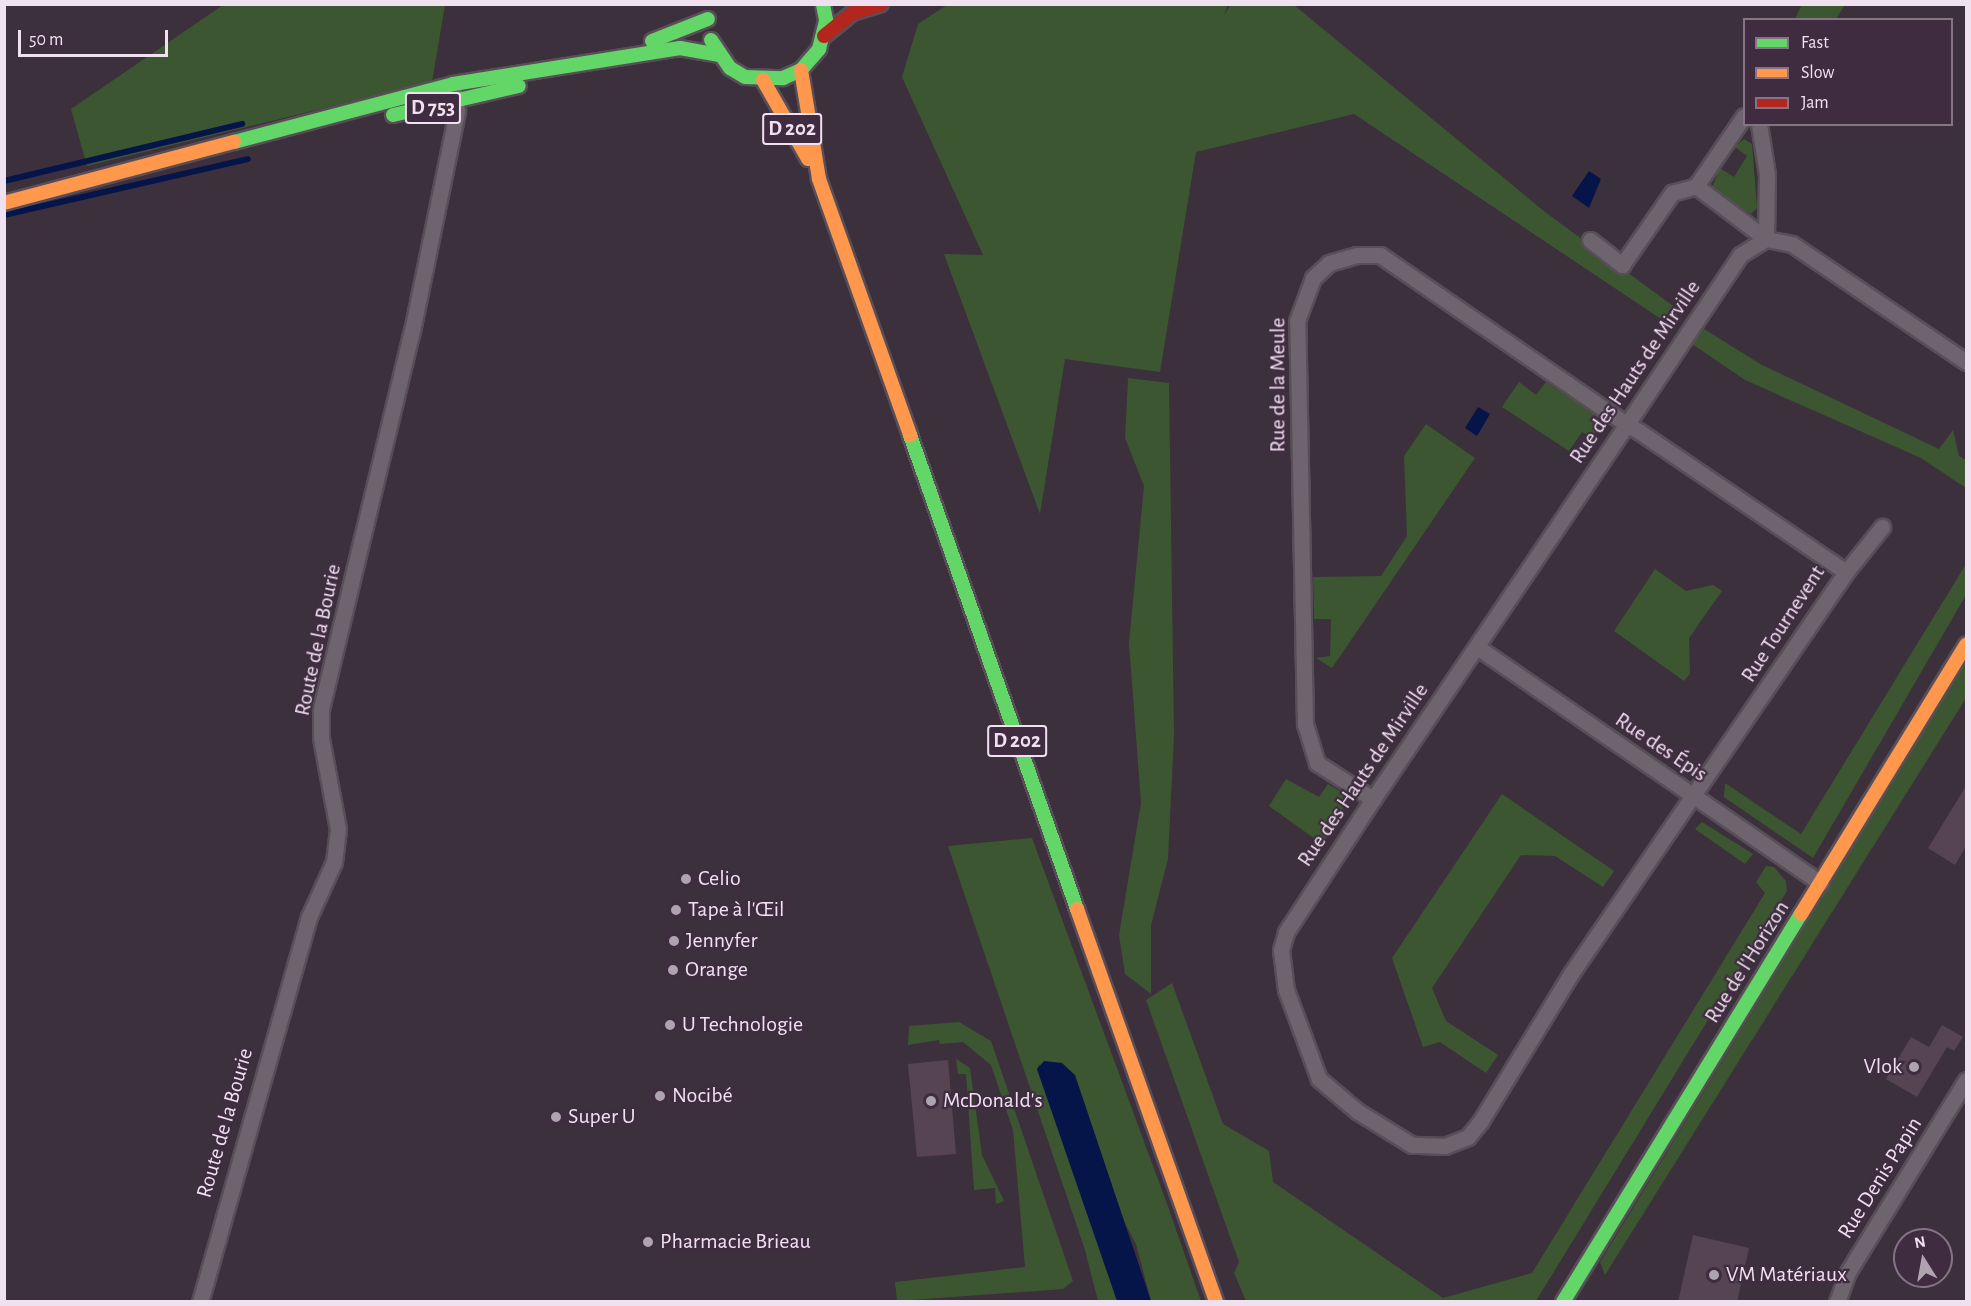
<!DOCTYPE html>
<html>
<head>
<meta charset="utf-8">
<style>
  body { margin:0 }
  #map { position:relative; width:1971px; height:1306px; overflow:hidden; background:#3c303c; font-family:"Alegreya Sans",sans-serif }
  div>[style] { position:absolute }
  .green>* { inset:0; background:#3c5631 }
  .water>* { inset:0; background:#05154a }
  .stream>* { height:6px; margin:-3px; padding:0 3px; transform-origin:3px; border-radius:3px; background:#05154a }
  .building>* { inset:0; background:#574453 }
  .roads { filter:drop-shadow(2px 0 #584e58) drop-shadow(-2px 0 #584e58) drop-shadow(0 2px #584e58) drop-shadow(0 -2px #584e58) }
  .street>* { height:15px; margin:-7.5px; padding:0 7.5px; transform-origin:7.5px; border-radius:7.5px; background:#6d646d }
  .fast>* { height:14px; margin:-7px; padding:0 7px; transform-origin:7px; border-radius:7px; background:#63d668 }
  .slow>* { height:14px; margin:-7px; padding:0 7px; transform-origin:7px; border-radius:7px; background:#ff974d }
  .jam>* { height:14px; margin:-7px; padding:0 7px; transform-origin:7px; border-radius:7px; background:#b3261e }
  .dots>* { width:16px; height:16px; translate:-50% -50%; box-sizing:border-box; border:3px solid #402c40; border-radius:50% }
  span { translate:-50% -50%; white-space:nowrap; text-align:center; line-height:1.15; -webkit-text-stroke:4.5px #402c40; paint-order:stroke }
  .shield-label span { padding:2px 4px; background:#402c40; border:2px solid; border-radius:4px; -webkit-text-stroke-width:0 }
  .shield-label { font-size:21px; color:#efe1ef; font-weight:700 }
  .street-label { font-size:22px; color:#efe1ef }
  .poi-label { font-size:22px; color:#efe1ef }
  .left { translate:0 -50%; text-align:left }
  .right { translate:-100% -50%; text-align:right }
  .frame { position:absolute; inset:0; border:6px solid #efe1ef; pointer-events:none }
  .legend { position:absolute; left:1743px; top:18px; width:210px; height:108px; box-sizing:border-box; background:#402c40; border:2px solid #867486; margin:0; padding:8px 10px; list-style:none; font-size:18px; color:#efe1ef }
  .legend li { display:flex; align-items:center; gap:12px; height:30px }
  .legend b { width:30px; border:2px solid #867486 }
  .north { position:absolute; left:1893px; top:1228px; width:60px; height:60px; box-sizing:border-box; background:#402c40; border:2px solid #867486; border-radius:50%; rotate:349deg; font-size:16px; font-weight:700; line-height:24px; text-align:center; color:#efe1ef }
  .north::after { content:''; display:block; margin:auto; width:21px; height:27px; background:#b0a3b0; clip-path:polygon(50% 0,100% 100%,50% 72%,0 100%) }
  .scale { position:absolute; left:18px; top:30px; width:150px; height:27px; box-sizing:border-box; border:3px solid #efe1ef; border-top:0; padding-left:8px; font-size:18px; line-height:21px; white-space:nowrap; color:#efe1ef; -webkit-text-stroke:4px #402c40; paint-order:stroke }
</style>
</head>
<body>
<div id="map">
  <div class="green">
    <i style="clip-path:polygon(1802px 4px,1845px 4px,1845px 5px,1836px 19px,1795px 19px)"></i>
    <i style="clip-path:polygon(223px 5px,445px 5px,432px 82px,87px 166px,71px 109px)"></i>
    <i style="clip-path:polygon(947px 5px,1228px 5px,1223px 17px,1230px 5px,1294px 5px,1545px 212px,1680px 311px,1670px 325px,1354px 114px,1196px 152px,1160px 372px,1065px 359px,1040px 514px,944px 254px,983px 255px,902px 77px,918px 24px)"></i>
    <i style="clip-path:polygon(1744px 139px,1752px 144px,1757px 208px,1751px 214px,1711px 190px,1720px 168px,1734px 177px,1747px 156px,1735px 147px)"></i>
    <i style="clip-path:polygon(1704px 329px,1762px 365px,1939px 449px,1953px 430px,1959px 456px,1966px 460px,1966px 488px,1921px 458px,1745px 380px,1692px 344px)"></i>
    <i style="clip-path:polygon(1128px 378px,1169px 383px,1174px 735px,1168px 859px,1151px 925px,1151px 994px,1125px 974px,1119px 935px,1141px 803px,1129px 643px,1144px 486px,1125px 438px)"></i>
    <i style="clip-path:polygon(1519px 382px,1536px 395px,1546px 382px,1594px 414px,1596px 441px,1582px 432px,1569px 451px,1502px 407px)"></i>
    <i style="clip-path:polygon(1426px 424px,1475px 458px,1332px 668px,1316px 658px,1330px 656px,1331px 619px,1314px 619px,1313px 577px,1381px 576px,1407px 536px,1404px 456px)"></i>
    <i style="clip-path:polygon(1966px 564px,1966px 595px,1813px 858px,1724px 797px,1725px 783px,1801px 834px)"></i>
    <i style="clip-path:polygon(1655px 569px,1686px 591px,1713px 585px,1722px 591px,1689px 638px,1690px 674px,1684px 681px,1614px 631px)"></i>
    <i style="clip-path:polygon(1966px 661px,1966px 698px,1605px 1275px,1600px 1262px)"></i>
    <i style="clip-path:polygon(1286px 779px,1319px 797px,1328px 784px,1343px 793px,1343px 814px,1322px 844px,1269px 806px)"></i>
    <i style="clip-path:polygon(1502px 794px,1614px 871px,1603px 887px,1555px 856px,1521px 855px,1432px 988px,1446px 1021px,1498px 1055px,1486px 1073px,1440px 1042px,1423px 1047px,1392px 958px)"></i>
    <i style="clip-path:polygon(1702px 822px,1753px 854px,1745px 864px,1695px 829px)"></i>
    <i style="clip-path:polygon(1032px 838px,1166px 1201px,1201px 1301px,1151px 1301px,1136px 1244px,1039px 1064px,1037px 1069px,1112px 1277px,1117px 1301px,1098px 1301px,1085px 1250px,948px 846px)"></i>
    <i style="clip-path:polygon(1766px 866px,1774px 867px,1786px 881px,1787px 891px,1536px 1301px,1246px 1301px,1234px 1273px,1239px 1262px,1146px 1000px,1172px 983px,1223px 1124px,1269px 1151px,1273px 1182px,1443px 1298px,1532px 1273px,1765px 893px,1756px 882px)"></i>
    <i style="clip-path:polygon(959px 1022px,991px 1041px,1073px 1281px,1063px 1289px,897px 1301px,895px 1282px,1025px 1267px,1013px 1130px,991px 1065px,963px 1042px,940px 1044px,939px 1040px,908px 1045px,909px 1026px)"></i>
    <i style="clip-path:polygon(956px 1059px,970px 1068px,982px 1155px,1004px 1201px,996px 1204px,995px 1188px,974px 1190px,966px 1074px,958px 1074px)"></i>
  </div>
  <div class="water">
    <i style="clip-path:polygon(1589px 171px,1601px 179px,1589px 208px,1572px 196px)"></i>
    <i style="clip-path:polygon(1478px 407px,1490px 414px,1477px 436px,1465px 428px)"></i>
    <i style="clip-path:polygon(1044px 1061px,1062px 1063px,1075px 1075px,1151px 1301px,1117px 1301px,1037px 1069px)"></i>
  </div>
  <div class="stream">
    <i style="left:4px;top:181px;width:245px;rotate:-13.5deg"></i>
    <i style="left:4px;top:215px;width:250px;rotate:-12.9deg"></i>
  </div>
  <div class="building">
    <i style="clip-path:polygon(1966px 786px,1966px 846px,1955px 865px,1928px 848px)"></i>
    <i style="clip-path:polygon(1942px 1025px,1963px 1037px,1954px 1051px,1947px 1047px,1917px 1097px,1886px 1079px,1911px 1037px,1929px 1047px)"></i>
    <i style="clip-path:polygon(948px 1060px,956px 1154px,917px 1157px,908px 1064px)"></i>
    <i style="clip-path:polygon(1693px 1235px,1749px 1248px,1737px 1302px,1678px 1302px)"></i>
  </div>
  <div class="roads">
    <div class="street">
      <i style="left:1744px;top:116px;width:85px;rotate:124.4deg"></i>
      <i style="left:1696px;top:186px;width:88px;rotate:37.1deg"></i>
      <i style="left:1766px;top:239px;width:65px;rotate:-89.1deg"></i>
      <i style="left:1767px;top:174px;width:51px;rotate:-99.1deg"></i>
      <i style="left:1590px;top:240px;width:41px;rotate:38deg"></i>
      <i style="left:1622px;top:265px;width:88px;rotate:-55.2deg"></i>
      <i style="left:1672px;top:193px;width:25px;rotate:-16deg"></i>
      <i style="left:1846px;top:572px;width:58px;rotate:-51.3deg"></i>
      <i style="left:1477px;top:647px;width:417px;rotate:34.5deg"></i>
      <i style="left:1373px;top:799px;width:67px;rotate:-147.3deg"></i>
      <i style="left:1317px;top:763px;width:41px;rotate:-107.1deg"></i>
      <i style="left:1305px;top:724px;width:403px;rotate:-91.1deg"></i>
      <i style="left:1297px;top:321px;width:46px;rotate:-69.6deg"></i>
      <i style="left:1313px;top:278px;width:22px;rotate:-43deg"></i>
      <i style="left:1329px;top:263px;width:29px;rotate:-16deg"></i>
      <i style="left:1357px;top:255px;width:23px"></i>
      <i style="left:1380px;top:255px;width:283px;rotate:34.5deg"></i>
      <i style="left:1613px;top:415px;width:17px;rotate:33deg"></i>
      <i style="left:1627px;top:424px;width:15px;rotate:32deg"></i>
      <i style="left:1640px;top:432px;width:249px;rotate:34.2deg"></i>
      <i style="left:1846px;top:572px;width:485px;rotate:124.4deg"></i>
      <i style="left:1572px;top:972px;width:176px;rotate:121.5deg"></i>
      <i style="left:1480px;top:1122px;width:19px;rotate:129deg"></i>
      <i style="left:1468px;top:1137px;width:25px;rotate:159deg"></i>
      <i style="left:1445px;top:1146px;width:33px;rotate:-178deg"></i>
      <i style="left:1412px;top:1145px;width:65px;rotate:-148.3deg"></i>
      <i style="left:1357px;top:1111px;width:50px;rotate:-139.9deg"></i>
      <i style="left:1319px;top:1079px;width:95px;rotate:-110.3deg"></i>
      <i style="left:1286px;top:990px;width:40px;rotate:-97.1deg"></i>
      <i style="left:1281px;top:950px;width:19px;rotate:-74deg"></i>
      <i style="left:1286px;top:932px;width:159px;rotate:-56.8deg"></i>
      <i style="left:1373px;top:799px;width:453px;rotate:-55.9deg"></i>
      <i style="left:1627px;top:424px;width:203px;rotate:-56.2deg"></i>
      <i style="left:1740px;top:255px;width:31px;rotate:-32deg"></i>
      <i style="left:1766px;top:239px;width:26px;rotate:11deg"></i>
      <i style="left:1792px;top:244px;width:210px;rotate:34.1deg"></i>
      <i style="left:200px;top:1302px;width:400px;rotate:-74.2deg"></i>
      <i style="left:309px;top:917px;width:60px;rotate:-65.6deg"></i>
      <i style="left:334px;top:862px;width:33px;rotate:-83deg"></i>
      <i style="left:338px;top:829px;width:93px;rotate:-100.6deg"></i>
      <i style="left:321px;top:738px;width:29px;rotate:-90deg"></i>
      <i style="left:321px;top:709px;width:389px;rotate:-76.5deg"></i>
      <i style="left:412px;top:331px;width:225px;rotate:-78.4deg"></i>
      <i style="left:457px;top:111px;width:19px;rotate:-99deg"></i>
      <i style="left:1837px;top:1302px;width:32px;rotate:-70deg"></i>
      <i style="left:1848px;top:1272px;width:225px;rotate:-58.4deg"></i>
    </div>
    <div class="fast">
      <i style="left:711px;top:40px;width:34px;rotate:56deg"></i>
      <i style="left:730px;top:68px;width:17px;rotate:31deg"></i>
      <i style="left:745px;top:77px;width:38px;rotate:2deg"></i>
      <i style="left:783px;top:78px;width:20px;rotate:-24deg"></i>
      <i style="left:801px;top:70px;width:28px;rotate:-49deg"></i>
      <i style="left:819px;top:49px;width:30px;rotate:-76deg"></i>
      <i style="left:826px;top:20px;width:16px;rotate:-101deg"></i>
      <i style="left:652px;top:41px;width:60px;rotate:-21.4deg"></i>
      <i style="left:393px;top:115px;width:129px;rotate:-13deg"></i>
      <i style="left:234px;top:142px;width:227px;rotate:-14.8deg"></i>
      <i style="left:453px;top:84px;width:230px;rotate:-9deg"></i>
      <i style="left:680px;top:48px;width:39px;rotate:10deg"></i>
      <i style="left:910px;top:435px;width:503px;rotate:70.59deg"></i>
      <i style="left:1563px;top:1302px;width:455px;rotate:-58.5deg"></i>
    </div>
    <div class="slow">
      <i style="left:801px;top:70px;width:110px;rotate:80.6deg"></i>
      <i style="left:819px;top:179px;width:272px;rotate:70.4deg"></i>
      <i style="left:763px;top:80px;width:91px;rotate:60.3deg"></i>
      <i style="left:4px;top:203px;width:238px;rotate:-14.9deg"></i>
      <i style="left:1077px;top:909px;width:417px;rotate:70.5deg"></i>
      <i style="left:1801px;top:914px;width:316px;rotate:-58.5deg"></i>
    </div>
    <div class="jam">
      <i style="left:824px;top:36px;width:36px;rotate:-39deg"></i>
      <i style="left:852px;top:13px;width:30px;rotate:-17deg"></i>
    </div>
  </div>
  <div class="dots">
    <i style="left:686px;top:879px;background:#b0a3b0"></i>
    <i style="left:676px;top:910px;background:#b0a3b0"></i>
    <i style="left:674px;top:941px;background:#b0a3b0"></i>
    <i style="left:673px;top:970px;background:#b0a3b0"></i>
    <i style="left:670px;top:1025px;background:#b0a3b0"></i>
    <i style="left:1914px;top:1067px;background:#b0a3b0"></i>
    <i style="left:660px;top:1096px;background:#b0a3b0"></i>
    <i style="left:931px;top:1101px;background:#b0a3b0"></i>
    <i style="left:556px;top:1117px;background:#b0a3b0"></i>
    <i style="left:648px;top:1242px;background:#b0a3b0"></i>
    <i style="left:1714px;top:1275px;background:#b0a3b0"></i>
  </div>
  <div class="shield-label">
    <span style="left:433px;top:108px">D 753</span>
    <span style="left:792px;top:129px">D 202</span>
    <span style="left:1017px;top:741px">D 202</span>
  </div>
  <div class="street-label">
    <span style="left:1635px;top:372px;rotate:-56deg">Rue des Hauts de Mirville</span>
    <span style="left:1278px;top:385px;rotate:-90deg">Rue de la Meule</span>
    <span style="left:1783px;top:624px;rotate:-57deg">Rue Tournevent</span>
    <span style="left:318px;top:640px;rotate:-78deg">Route de la Bourie</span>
    <span style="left:1661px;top:747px;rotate:34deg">Rue des Épis</span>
    <span style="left:1363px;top:775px;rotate:-56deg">Rue des Hauts de Mirville</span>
    <span style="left:1747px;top:962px;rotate:-58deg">Rue de l'Horizon</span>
    <span style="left:225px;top:1123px;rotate:-74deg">Route de la Bourie</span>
    <span style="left:1880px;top:1178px;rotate:-58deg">Rue Denis Papin</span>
  </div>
  <div class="poi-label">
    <span class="left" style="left:698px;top:879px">Celio</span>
    <span class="left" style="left:688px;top:910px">Tape à l'Œil</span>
    <span class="left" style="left:686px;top:941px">Jennyfer</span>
    <span class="left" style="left:685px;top:970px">Orange</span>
    <span class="left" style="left:682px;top:1025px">U Technologie</span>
    <span class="right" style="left:1902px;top:1067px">Vlok</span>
    <span class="left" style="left:672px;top:1096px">Nocibé</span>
    <span class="left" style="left:943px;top:1101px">McDonald's</span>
    <span class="left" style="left:568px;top:1117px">Super U</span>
    <span class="left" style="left:660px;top:1242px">Pharmacie Brieau</span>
    <span class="left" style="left:1726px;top:1275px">VM Matériaux</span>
  </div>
  <div class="frame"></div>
  <ul class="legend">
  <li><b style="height:8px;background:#63d668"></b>Fast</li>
  <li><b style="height:8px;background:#ff974d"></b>Slow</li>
  <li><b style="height:8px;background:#b3261e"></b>Jam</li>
  </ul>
  <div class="north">N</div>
  <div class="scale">50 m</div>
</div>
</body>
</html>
